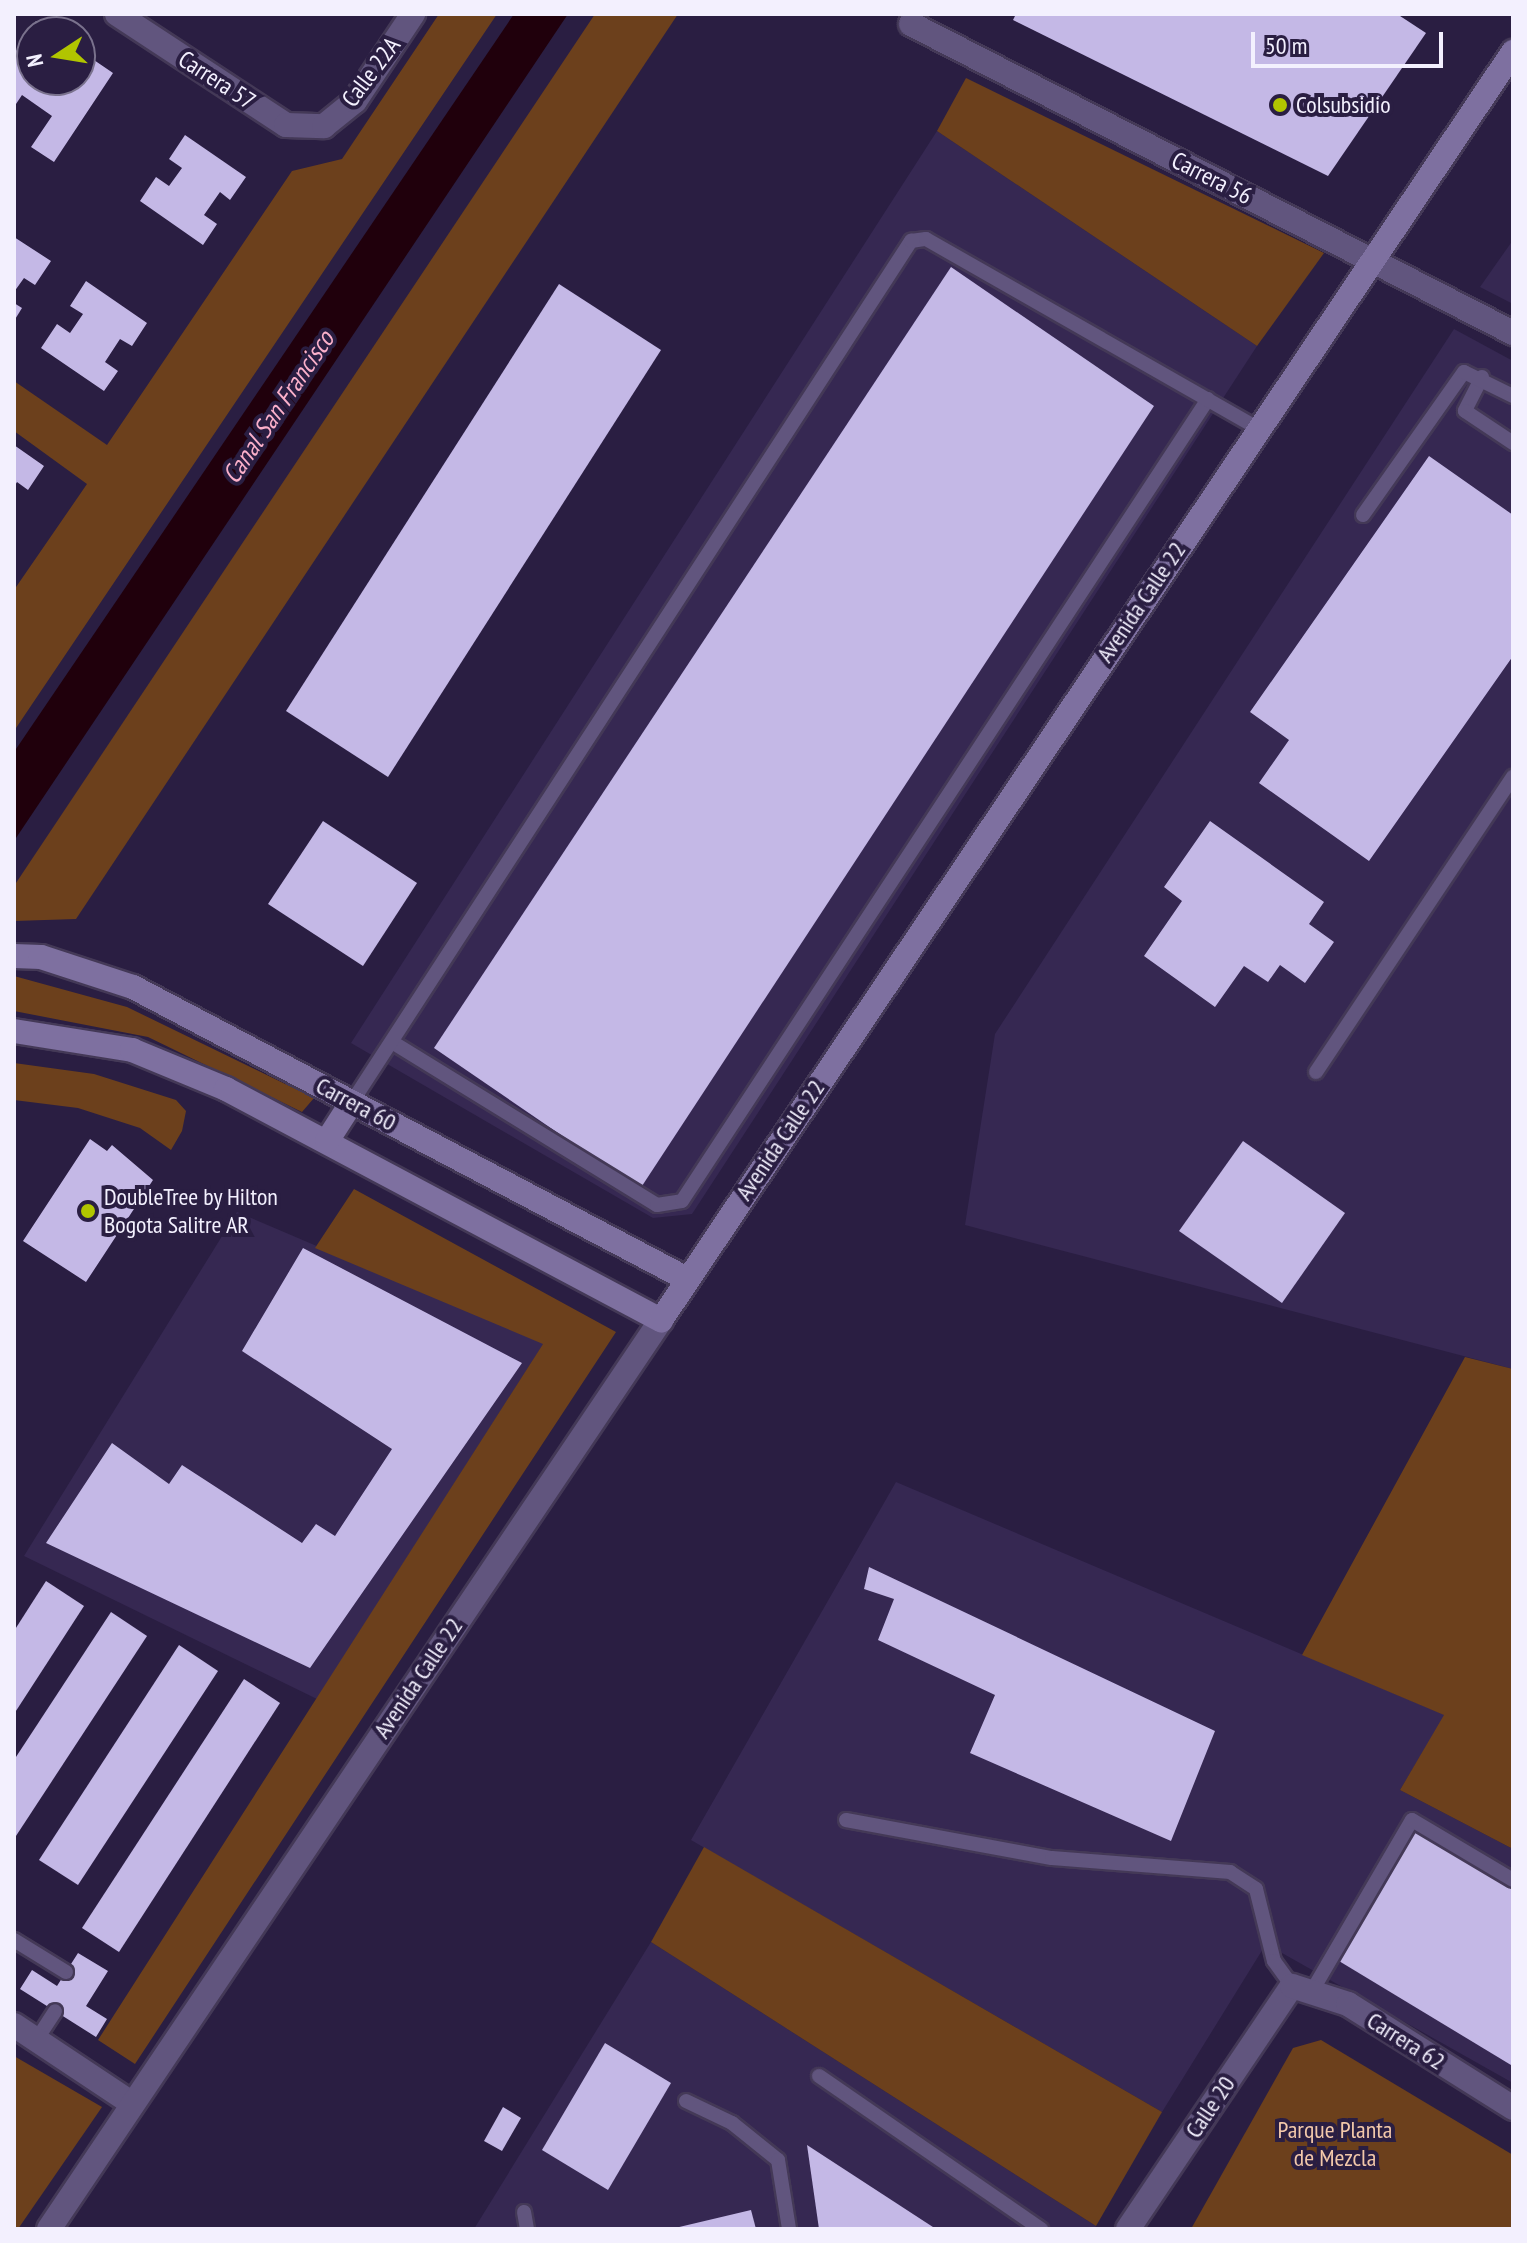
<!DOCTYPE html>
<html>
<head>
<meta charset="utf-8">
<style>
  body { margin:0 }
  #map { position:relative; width:1527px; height:2243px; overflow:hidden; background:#2a1e42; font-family:"PT Sans Narrow",sans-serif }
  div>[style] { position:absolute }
  .built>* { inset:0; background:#362852 }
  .green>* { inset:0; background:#6c401c }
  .water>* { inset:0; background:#20000c }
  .building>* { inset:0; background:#c4b8e6 }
  .roads { filter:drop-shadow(2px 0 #443957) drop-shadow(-2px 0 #443957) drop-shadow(0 2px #443957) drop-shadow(0 -2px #443957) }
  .lane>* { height:14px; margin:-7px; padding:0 7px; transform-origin:7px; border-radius:7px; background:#61557e }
  .street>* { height:24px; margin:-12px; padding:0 12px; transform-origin:12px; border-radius:12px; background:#61557e }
  .secondary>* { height:24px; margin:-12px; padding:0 12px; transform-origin:12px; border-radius:12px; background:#7e70a0 }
  .dots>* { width:22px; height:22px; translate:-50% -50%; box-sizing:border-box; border:4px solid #2a1e42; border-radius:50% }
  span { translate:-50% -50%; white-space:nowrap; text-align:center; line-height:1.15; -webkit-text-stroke:8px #2a1e42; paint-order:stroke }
  .street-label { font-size:24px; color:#f3f0fe }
  .poi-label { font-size:24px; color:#f3f0fe }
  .left { translate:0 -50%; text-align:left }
  .park-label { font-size:24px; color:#f2c8aa }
  .water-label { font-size:26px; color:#fbb0ca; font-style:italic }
  .frame { position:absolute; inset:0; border:16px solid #f3f0fe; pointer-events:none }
  .north { position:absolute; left:16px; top:16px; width:80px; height:80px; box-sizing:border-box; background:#2a1e42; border:2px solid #7a728d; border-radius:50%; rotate:258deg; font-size:22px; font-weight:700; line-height:32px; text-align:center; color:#f3f0fe }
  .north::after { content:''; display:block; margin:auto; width:28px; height:36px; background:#b1c500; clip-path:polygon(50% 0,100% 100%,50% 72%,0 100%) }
  .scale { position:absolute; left:1251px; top:32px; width:192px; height:36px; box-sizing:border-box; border:4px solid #f3f0fe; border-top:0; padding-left:10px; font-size:24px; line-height:28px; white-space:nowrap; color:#f3f0fe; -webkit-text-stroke:6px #2a1e42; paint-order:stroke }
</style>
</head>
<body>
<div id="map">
  <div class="built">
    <i style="clip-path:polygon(937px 131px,1257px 346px,692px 1214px,653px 1218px,351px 1043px)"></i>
    <i style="clip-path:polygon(1513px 240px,1513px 304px,1480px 287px)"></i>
    <i style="clip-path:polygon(1454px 329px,1513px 361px,1513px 1369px,965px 1225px,995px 1034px)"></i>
    <i style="clip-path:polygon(237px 1212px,544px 1343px,317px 1699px,24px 1556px)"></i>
    <i style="clip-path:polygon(896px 1482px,1445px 1715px,1400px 1790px,1513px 1849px,1513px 2083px,1266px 1944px,1162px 2112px,691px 1840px)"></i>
    <i style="clip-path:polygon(651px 1942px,1096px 2226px,1094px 2229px,474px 2229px)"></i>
  </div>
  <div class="green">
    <i style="clip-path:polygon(439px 14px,497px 14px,14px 731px,14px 590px,87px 484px,14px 431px,14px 381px,107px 445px,292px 171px,342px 159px)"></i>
    <i style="clip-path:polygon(595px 14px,678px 14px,76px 919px,14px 921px,14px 886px)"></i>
    <i style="clip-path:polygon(966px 78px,1324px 253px,1257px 346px,937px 131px)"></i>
    <i style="clip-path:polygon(14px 976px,127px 1007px,314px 1098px,302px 1112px,148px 1037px,14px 1011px)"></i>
    <i style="clip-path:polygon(14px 1063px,94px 1074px,176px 1100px,186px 1111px,182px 1131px,171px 1150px,140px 1128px,78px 1108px,14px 1100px)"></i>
    <i style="clip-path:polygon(354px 1189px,616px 1332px,135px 2064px,98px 2040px,543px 1344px,315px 1248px)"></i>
    <i style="clip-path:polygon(1465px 1357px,1513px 1369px,1513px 1849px,1400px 1790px,1444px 1715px,1302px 1655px)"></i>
    <i style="clip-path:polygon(704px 1847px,1162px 2112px,1096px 2226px,651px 1942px)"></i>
    <i style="clip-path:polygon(1321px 2040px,1513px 2155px,1513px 2229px,1191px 2229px,1293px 2048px)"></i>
    <i style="clip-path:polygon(14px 2056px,102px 2107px,18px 2229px,14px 2229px)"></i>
  </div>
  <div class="water">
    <i style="clip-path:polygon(514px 14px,568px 14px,14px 841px,14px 752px)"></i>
  </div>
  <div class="building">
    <i style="clip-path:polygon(1016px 14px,1397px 14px,1426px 33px,1328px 176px,1013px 20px)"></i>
    <i style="clip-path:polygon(36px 21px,53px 32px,32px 32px,32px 80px,71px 88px,91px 58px,113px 73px,54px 162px,31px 147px,52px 116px,22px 95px,14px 107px,14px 54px)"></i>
    <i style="clip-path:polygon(185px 135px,246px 177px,230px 200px,220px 192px,204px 215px,217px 224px,203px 245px,140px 201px,156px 177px,169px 186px,182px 168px,169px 159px)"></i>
    <i style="clip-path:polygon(14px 237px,51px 261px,35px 285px,24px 278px,14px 292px)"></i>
    <i style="clip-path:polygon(951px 267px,1154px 406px,640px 1189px,434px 1048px)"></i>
    <i style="clip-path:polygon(86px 281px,147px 323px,132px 346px,120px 339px,105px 362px,118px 371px,104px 391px,41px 348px,57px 324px,70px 333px,83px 314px,70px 306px)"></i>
    <i style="clip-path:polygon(559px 284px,661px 350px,388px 777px,286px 711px)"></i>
    <i style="clip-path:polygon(14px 303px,22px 308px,14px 321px)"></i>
    <i style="clip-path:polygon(14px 445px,44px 466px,28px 490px,17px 482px,14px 487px)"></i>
    <i style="clip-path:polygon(1429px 456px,1513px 515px,1513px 656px,1369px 861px,1259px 783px,1289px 740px,1250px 712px)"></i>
    <i style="clip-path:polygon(323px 821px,417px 883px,363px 966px,268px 904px)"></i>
    <i style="clip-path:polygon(1210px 821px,1324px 902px,1309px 924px,1334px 942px,1305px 983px,1280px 965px,1268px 982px,1244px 966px,1215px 1007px,1144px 956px,1182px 901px,1164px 887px)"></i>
    <i style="clip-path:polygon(90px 1139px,107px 1151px,112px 1145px,153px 1180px,86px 1282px,23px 1241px)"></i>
    <i style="clip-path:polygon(1243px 1141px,1345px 1213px,1282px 1303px,1179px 1231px)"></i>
    <i style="clip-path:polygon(303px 1248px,522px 1363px,310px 1668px,46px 1543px,112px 1443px,169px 1484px,182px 1465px,302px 1543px,316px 1524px,335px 1536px,392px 1449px,242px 1351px)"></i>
    <i style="clip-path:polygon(869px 1567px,1215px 1731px,1171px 1841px,970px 1753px,995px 1695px,878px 1640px,894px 1599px,864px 1589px)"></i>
    <i style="clip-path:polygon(46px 1581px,84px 1606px,14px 1714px,14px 1631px)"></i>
    <i style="clip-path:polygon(111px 1612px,147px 1636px,14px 1839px,14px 1760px)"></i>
    <i style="clip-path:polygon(179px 1645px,218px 1671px,78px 1885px,39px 1860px)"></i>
    <i style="clip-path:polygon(244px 1679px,280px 1703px,119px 1952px,82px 1928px)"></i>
    <i style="clip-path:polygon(1418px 1824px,1513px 1884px,1511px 2065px,1334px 1958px)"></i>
    <i style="clip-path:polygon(78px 1953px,108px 1971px,86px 2006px,107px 2019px,96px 2037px,20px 1989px,32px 1970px,57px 1986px)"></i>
    <i style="clip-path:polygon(605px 2043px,671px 2083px,608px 2190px,542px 2150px)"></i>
    <i style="clip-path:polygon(503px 2107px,521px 2118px,502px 2151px,484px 2141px)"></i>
    <i style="clip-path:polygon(807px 2145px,936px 2229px,819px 2229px)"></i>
    <i style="clip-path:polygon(751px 2210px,756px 2229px,675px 2229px,675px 2228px)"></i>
  </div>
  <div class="roads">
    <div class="lane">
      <i style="left:1482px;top:377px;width:38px;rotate:117deg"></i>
      <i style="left:1465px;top:411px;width:58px;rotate:33.7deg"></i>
      <i style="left:1363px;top:515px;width:175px;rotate:-54.8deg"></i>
      <i style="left:1464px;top:372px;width:55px;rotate:26.1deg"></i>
      <i style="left:392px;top:1042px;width:311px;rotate:31.6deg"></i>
      <i style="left:657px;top:1205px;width:25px;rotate:-9deg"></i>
      <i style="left:682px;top:1201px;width:959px;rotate:-56.74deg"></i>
      <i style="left:1316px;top:1072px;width:355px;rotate:-56.3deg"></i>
      <i style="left:352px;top:1102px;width:1027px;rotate:-57.01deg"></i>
      <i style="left:911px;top:241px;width:15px;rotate:-8deg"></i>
      <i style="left:926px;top:239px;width:382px;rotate:29.7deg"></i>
      <i style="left:846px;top:1820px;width:209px;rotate:10.5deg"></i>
      <i style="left:1052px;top:1858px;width:179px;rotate:4.5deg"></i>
      <i style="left:1230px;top:1872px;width:31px;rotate:33deg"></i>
      <i style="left:1256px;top:1889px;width:74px;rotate:76deg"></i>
      <i style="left:1274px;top:1961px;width:31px;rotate:54deg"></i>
      <i style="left:14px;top:1940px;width:61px;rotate:31.6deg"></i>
      <i style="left:1312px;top:1991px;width:198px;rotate:-59.7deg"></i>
      <i style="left:1412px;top:1820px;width:117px;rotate:30.7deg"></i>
      <i style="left:37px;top:2039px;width:33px;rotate:-57deg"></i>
      <i style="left:819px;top:2076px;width:270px;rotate:34.6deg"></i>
      <i style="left:686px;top:2101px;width:51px;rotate:25.6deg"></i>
      <i style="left:732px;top:2123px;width:59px;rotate:38.8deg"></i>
      <i style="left:778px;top:2160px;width:70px;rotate:80.9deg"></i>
      <i style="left:524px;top:2212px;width:17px;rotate:80deg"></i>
    </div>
    <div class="street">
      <i style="left:117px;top:14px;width:202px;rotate:33.3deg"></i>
      <i style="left:286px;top:125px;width:38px;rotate:2deg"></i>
      <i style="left:324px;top:126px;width:40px;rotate:-39deg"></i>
      <i style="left:355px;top:101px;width:105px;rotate:-56.3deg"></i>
      <i style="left:911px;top:24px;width:677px;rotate:27.17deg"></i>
      <i style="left:14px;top:2025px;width:139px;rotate:33.6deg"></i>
      <i style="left:49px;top:2229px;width:1096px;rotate:-56.05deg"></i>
      <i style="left:1128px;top:2229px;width:293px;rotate:-56deg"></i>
      <i style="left:1292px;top:1986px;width:59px;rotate:17.8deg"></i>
      <i style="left:1348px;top:2004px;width:195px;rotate:32.2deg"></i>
    </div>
    <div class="secondary">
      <i style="left:14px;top:956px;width:27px;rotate:2deg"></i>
      <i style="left:41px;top:957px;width:97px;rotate:18.1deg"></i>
      <i style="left:133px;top:987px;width:626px;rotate:27.79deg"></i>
      <i style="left:14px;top:1031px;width:120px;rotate:9.1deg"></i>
      <i style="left:132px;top:1050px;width:102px;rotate:22.5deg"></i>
      <i style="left:226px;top:1089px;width:493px;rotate:28deg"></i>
      <i style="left:661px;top:1320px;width:1528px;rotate:-56.1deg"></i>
      <i style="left:327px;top:1141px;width:46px;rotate:-57.3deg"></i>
    </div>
  </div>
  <div class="dots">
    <i style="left:1280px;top:105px;background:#b1c500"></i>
    <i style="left:88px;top:1211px;background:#b1c500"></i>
  </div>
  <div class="street-label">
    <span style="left:371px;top:72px;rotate:-53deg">Calle 22A</span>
    <span style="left:217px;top:80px;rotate:33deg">Carrera 57</span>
    <span style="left:1212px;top:178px;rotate:27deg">Carrera 56</span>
    <span style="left:1141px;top:602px;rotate:-56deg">Avenida Calle 22</span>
    <span style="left:356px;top:1104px;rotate:28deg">Carrera 60</span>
    <span style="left:780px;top:1140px;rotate:-56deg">Avenida Calle 22</span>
    <span style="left:418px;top:1678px;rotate:-56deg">Avenida Calle 22</span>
    <span style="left:1406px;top:2041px;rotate:32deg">Carrera 62</span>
    <span style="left:1210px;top:2107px;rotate:-56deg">Calle 20</span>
  </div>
  <div class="poi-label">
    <span class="left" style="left:1296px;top:105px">Colsubsidio</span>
    <span class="left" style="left:104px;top:1211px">DoubleTree by Hilton<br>Bogota Salitre AR</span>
  </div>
  <div class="park-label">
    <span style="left:1335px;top:2144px">Parque Planta<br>de Mezcla</span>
  </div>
  <div class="water-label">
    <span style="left:278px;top:407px;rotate:-56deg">Canal San Francisco</span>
  </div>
  <div class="frame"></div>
  <div class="north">N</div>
  <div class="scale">50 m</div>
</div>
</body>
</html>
